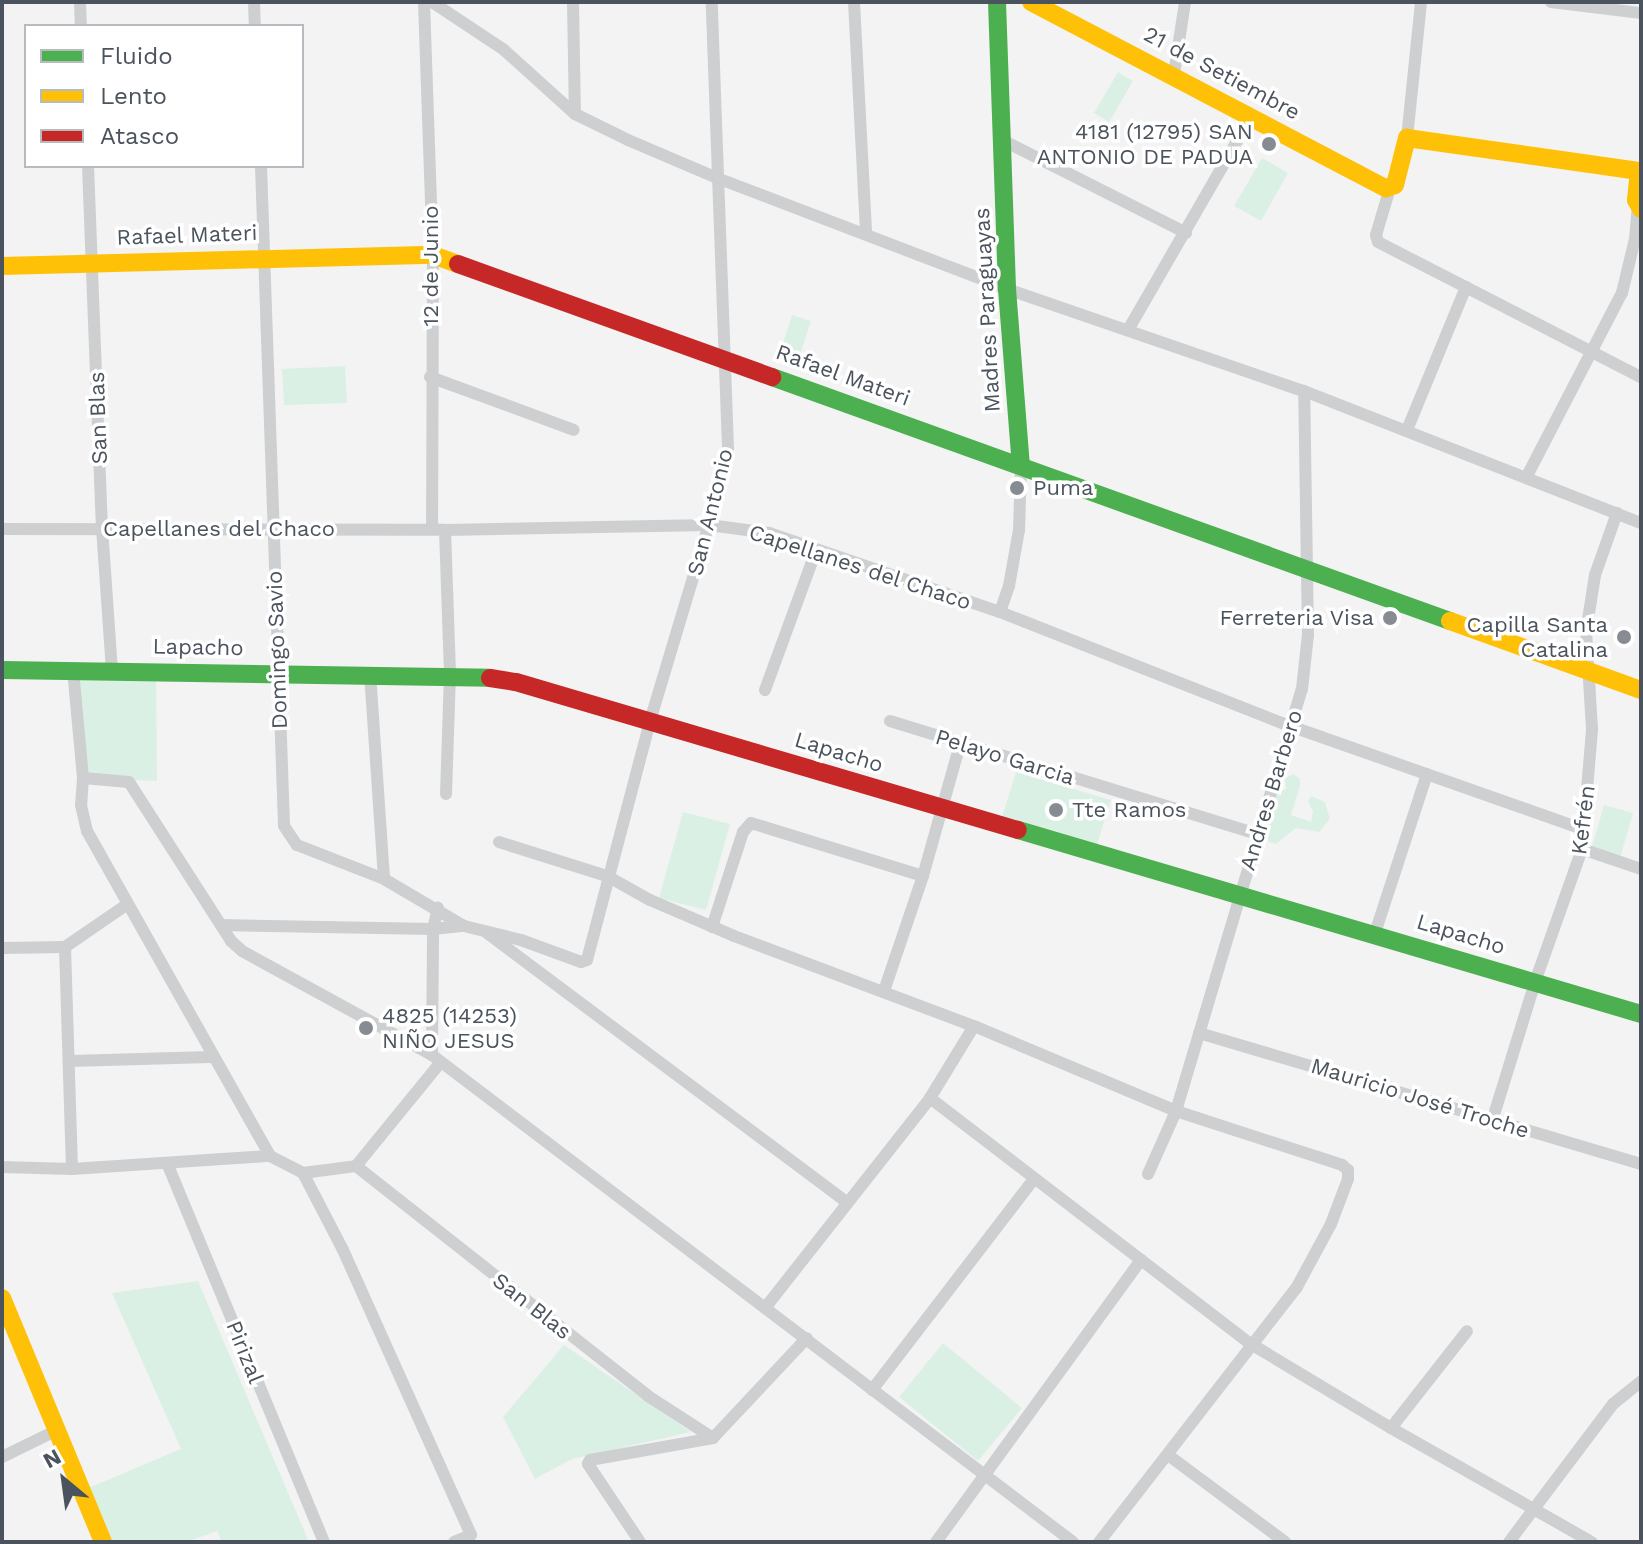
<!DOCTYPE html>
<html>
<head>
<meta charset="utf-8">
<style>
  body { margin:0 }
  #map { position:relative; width:1643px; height:1544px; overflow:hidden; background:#f4f3f3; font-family:"Work Sans",sans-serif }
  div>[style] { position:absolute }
  .green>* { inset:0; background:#dbf0e4 }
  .street>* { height:12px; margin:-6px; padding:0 6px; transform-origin:6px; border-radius:6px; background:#cdcfd1 }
  .fast>* { height:18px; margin:-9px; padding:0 9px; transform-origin:9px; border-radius:9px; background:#4caf50 }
  .slow>* { height:18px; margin:-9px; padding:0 9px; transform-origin:9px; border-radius:9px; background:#ffc107 }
  .jam>* { height:18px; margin:-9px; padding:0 9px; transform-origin:9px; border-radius:9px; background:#c62828 }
  .dots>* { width:22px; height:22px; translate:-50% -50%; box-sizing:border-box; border:4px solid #fff; border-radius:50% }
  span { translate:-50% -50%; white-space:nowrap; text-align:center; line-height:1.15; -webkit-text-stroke:7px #fff; paint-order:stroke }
  .street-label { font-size:22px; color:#4b545e }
  .poi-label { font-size:22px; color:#4b545e }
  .right { translate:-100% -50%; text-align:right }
  .left { translate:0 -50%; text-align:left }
  .frame { position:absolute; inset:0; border:4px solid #4b545e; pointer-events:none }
  .legend { position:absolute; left:24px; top:24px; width:280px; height:144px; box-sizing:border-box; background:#fff; border:2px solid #b7bbbf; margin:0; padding:10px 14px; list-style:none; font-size:24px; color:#4b545e }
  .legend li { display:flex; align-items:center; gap:16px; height:40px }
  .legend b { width:40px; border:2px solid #b7bbbf }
  .north { position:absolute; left:24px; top:1440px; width:80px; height:80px; -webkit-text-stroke:6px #fff; paint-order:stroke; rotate:331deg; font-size:22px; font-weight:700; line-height:32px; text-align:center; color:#4b545e }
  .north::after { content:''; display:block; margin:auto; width:28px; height:36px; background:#4b545e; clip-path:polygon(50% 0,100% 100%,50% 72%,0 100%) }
</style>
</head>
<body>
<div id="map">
  <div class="green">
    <i style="clip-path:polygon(1118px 72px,1133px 81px,1109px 122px,1094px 113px)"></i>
    <i style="clip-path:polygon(1262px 158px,1288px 173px,1261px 221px,1234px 206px)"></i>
    <i style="clip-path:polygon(792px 315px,811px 321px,798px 361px,779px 355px)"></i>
    <i style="clip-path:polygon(345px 366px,347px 403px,284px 405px,282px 369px)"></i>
    <i style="clip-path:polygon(73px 670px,156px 671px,157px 781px,83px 778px)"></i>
    <i style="clip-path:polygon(1016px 772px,1111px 800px,1096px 848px,1001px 820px)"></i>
    <i style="clip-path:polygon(1294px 774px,1300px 779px,1300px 786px,1291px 815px,1311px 822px,1313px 812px,1308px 801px,1311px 796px,1325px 802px,1330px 819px,1319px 832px,1296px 828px,1276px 844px,1269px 842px,1265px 828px,1271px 823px,1267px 818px,1275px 793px,1286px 789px,1285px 778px)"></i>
    <i style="clip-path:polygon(1604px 805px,1633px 813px,1620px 858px,1591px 850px)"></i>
    <i style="clip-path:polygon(683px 812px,730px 824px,706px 910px,659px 898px)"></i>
    <i style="clip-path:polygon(198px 1281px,309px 1542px,222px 1542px,217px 1531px,186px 1542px,108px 1542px,86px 1489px,181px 1449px,112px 1293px)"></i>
    <i style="clip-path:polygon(943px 1343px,1022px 1408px,978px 1461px,899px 1397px)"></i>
    <i style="clip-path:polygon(564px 1345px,691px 1432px,572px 1459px,535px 1479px,503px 1417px)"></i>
  </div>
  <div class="street">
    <i style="left:80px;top:2px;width:24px;rotate:88deg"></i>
    <i style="left:254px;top:2px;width:24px;rotate:88deg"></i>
    <i style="left:424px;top:2px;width:253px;rotate:88deg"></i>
    <i style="left:433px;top:255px;width:274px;rotate:90.2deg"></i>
    <i style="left:432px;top:2px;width:85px;rotate:33.5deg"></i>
    <i style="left:503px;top:49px;width:97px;rotate:42.1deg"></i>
    <i style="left:575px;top:114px;width:59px;rotate:26.1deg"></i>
    <i style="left:628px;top:140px;width:97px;rotate:23.1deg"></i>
    <i style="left:717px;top:178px;width:311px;rotate:20.9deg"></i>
    <i style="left:1007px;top:289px;width:314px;rotate:19deg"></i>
    <i style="left:1304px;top:391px;width:362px;rotate:21.4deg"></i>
    <i style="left:573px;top:2px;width:112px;rotate:89deg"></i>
    <i style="left:854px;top:2px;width:232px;rotate:87deg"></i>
    <i style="left:1551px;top:2px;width:91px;rotate:7deg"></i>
    <i style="left:1174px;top:74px;width:73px;rotate:-81.3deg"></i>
    <i style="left:1407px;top:138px;width:137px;rotate:-84.1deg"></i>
    <i style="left:1004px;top:141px;width:204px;rotate:26.8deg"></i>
    <i style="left:88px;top:166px;width:362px;rotate:87.8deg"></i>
    <i style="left:102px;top:528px;width:142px;rotate:86deg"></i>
    <i style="left:261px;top:166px;width:660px;rotate:88deg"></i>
    <i style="left:284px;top:826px;width:23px;rotate:56deg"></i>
    <i style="left:297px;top:845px;width:93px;rotate:21.3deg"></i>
    <i style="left:384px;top:879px;width:93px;rotate:30.4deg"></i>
    <i style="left:1390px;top:188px;width:49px;rotate:106.6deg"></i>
    <i style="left:1376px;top:235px;width:7px;rotate:74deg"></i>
    <i style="left:1378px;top:242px;width:296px;rotate:27.2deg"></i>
    <i style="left:1128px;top:330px;width:248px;rotate:-60deg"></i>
    <i style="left:430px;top:377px;width:153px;rotate:20.2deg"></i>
    <i style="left:1407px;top:430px;width:155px;rotate:-67.6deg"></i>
    <i style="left:1527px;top:476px;width:206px;rotate:-62.6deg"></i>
    <i style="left:1622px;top:293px;width:56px;rotate:-76.5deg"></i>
    <i style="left:1635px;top:239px;width:32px;rotate:-85deg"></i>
    <i style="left:2px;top:529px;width:443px;rotate:0.1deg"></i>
    <i style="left:445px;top:530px;width:264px;rotate:-1.1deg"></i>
    <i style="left:709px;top:525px;width:61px;rotate:7.6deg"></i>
    <i style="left:769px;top:533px;width:244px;rotate:18.9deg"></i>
    <i style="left:1000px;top:612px;width:312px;rotate:21.5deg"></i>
    <i style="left:1290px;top:726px;width:311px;rotate:19.4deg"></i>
    <i style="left:445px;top:530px;width:144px;rotate:88deg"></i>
    <i style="left:450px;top:674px;width:120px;rotate:91.9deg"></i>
    <i style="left:1000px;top:612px;width:28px;rotate:-71deg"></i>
    <i style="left:1009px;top:586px;width:57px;rotate:-79.9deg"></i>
    <i style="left:1019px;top:530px;width:65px;rotate:-88.2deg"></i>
    <i style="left:73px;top:670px;width:108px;rotate:84.7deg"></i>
    <i style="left:83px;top:778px;width:27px;rotate:94deg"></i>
    <i style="left:81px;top:805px;width:27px;rotate:77deg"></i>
    <i style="left:87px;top:831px;width:373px;rotate:60.6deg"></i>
    <i style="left:270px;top:1156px;width:37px;rotate:27deg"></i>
    <i style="left:303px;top:1173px;width:53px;rotate:-7.5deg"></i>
    <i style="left:356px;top:1166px;width:133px;rotate:-50.8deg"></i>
    <i style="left:370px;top:673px;width:206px;rotate:86.1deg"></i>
    <i style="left:765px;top:690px;width:148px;rotate:-69.9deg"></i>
    <i style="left:890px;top:721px;width:385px;rotate:17.1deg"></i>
    <i style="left:83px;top:778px;width:46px;rotate:5deg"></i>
    <i style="left:129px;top:782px;width:189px;rotate:57.3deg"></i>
    <i style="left:231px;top:941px;width:15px;rotate:42deg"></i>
    <i style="left:242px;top:951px;width:217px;rotate:28.7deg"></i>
    <i style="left:432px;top:1055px;width:805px;rotate:37.23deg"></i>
    <i style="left:499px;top:842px;width:113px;rotate:17.5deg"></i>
    <i style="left:607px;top:876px;width:49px;rotate:29.2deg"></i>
    <i style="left:650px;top:900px;width:91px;rotate:23.2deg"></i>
    <i style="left:734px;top:936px;width:256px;rotate:20.6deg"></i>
    <i style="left:974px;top:1026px;width:219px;rotate:22.8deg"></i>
    <i style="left:1176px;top:1111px;width:175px;rotate:18deg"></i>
    <i style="left:1342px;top:1165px;width:8px;rotate:40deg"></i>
    <i style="left:1348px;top:1170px;width:9px;rotate:90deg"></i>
    <i style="left:1348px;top:1179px;width:48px;rotate:110.7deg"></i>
    <i style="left:1331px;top:1224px;width:72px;rotate:118.4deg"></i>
    <i style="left:1297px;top:1287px;width:323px;rotate:127.8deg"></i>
    <i style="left:1582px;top:849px;width:62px;rotate:18.7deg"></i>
    <i style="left:221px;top:925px;width:212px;rotate:1.1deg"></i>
    <i style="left:433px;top:929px;width:31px;rotate:-6deg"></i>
    <i style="left:464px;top:926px;width:59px;rotate:13.8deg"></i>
    <i style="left:521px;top:940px;width:64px;rotate:20.1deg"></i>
    <i style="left:581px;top:962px;width:6px;rotate:-18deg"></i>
    <i style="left:587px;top:960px;width:247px;rotate:-75.2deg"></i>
    <i style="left:650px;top:721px;width:233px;rotate:-73.3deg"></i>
    <i style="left:717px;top:498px;width:51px;rotate:-77.6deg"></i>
    <i style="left:728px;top:448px;width:446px;rotate:-92.1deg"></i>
    <i style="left:712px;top:927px;width:100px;rotate:-71.9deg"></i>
    <i style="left:743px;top:832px;width:12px;rotate:-48deg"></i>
    <i style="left:751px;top:823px;width:180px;rotate:17.1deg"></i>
    <i style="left:487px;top:933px;width:449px;rotate:36.8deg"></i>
    <i style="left:1375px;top:933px;width:167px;rotate:-71.9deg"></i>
    <i style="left:65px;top:947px;width:222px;rotate:88.2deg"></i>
    <i style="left:2px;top:948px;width:63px;rotate:-0.9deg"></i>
    <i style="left:65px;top:947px;width:74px;rotate:-34.5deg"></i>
    <i style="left:884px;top:991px;width:121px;rotate:-71.3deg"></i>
    <i style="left:923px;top:876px;width:137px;rotate:-74.3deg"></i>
    <i style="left:1199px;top:1033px;width:461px;rotate:16.5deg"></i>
    <i style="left:432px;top:1055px;width:126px;rotate:-89.5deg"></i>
    <i style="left:433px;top:929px;width:22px;rotate:-77deg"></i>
    <i style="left:69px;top:1061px;width:142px;rotate:-1.6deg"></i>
    <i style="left:930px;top:1098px;width:404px;rotate:37.5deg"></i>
    <i style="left:1251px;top:1344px;width:163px;rotate:31deg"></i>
    <i style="left:1391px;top:1428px;width:231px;rotate:29.6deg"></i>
    <i style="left:1493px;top:1118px;width:142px;rotate:-72.8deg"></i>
    <i style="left:1535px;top:982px;width:141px;rotate:-70.5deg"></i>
    <i style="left:1582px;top:849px;width:120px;rotate:-85.2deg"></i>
    <i style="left:1592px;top:729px;width:97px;rotate:-93.5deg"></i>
    <i style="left:1586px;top:632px;width:58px;rotate:-81deg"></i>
    <i style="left:1595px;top:575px;width:66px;rotate:-70.5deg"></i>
    <i style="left:167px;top:1163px;width:410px;rotate:67.5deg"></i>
    <i style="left:356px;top:1166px;width:372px;rotate:38.2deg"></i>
    <i style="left:648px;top:1396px;width:77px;rotate:32.9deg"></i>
    <i style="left:2px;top:1167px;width:70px;rotate:1.6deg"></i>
    <i style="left:72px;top:1169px;width:198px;rotate:-3.8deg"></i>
    <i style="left:303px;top:1173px;width:87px;rotate:62.5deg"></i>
    <i style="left:343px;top:1250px;width:312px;rotate:65.8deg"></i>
    <i style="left:471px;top:1535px;width:18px;rotate:158deg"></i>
    <i style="left:1148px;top:1174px;width:69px;rotate:-66deg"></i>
    <i style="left:1176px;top:1111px;width:440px;rotate:-73.4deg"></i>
    <i style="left:1302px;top:689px;width:54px;rotate:-83.7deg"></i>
    <i style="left:1308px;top:635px;width:244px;rotate:-90.9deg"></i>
    <i style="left:765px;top:1308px;width:267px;rotate:-51.8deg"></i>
    <i style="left:930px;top:1098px;width:84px;rotate:-58.6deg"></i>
    <i style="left:872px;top:1390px;width:266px;rotate:-52.5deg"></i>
    <i style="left:1391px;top:1428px;width:123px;rotate:-51.9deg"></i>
    <i style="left:1168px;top:1455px;width:146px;rotate:36.6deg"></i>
    <i style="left:2px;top:1457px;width:59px;rotate:-26.1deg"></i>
    <i style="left:640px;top:1542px;width:94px;rotate:-123.7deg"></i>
    <i style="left:588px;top:1464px;width:4px;rotate:-63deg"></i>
    <i style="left:590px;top:1460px;width:125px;rotate:-10.1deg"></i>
    <i style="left:713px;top:1438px;width:137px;rotate:-46.8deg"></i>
    <i style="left:936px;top:1542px;width:349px;rotate:-54deg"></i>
    <i style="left:1509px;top:1542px;width:173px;rotate:-53deg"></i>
    <i style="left:1613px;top:1404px;width:36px;rotate:-39deg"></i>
  </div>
  <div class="fast">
    <i style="left:997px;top:2px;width:287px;rotate:88deg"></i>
    <i style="left:1007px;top:289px;width:177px;rotate:85.5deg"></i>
    <i style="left:772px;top:377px;width:721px;rotate:19.79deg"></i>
    <i style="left:2px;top:670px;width:488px;rotate:0.9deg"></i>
    <i style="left:1018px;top:830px;width:650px;rotate:16.45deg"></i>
  </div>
  <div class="slow">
    <i style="left:1031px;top:2px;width:401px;rotate:27.7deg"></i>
    <i style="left:1386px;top:188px;width:9px;rotate:-18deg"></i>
    <i style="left:1395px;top:185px;width:49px;rotate:-75.7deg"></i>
    <i style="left:1407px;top:138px;width:234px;rotate:8.1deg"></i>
    <i style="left:1639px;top:171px;width:29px;rotate:96deg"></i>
    <i style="left:1636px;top:200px;width:10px;rotate:61deg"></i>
    <i style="left:2px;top:266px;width:431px;rotate:-1.5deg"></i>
    <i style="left:433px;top:255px;width:27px;rotate:20deg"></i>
    <i style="left:1450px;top:621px;width:203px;rotate:19.9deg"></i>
    <i style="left:2px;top:1298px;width:264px;rotate:67.5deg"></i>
  </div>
  <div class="jam">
    <i style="left:458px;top:264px;width:334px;rotate:19.8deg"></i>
    <i style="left:490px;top:678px;width:26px;rotate:9deg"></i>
    <i style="left:516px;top:682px;width:523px;rotate:16.43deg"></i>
  </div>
  <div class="dots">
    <i style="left:1269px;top:144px;background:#868c92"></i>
    <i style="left:1017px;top:488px;background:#868c92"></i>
    <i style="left:1390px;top:618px;background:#868c92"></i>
    <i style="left:1624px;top:637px;background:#868c92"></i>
    <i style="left:1056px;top:810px;background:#868c92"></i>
    <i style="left:366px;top:1028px;background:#868c92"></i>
  </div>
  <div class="street-label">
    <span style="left:1222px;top:73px;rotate:28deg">21 de Setiembre</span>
    <span style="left:187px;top:235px;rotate:-2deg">Rafael Materi</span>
    <span style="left:431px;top:266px;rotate:-90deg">12 de Junio</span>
    <span style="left:987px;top:310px;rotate:-93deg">Madres Paraguayas</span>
    <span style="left:843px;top:375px;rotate:20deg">Rafael Materi</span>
    <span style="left:98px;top:418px;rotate:-92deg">San Blas</span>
    <span style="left:710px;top:512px;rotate:-76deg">San Antonio</span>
    <span style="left:219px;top:529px">Capellanes del Chaco</span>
    <span style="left:860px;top:567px;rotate:18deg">Capellanes del Chaco</span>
    <span style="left:198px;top:647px;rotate:1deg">Lapacho</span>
    <span style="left:277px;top:650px;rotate:-92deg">Domingo Savio</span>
    <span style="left:839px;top:752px;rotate:17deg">Lapacho</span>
    <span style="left:1005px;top:757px;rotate:17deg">Pelayo Garcia</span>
    <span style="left:1271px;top:790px;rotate:-73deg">Andres Barbero</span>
    <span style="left:1583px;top:820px;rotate:-83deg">Kefrén</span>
    <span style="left:1461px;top:934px;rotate:17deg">Lapacho</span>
    <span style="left:1420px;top:1098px;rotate:17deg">Mauricio José Troche</span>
    <span style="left:532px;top:1306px;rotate:38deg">San Blas</span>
    <span style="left:245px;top:1352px;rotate:68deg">Pirizal</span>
  </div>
  <div class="poi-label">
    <span class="right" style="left:1253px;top:144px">4181 (12795) SAN<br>ANTONIO DE PADUA</span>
    <span class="left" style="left:1033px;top:488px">Puma</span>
    <span class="right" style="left:1374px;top:618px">Ferreteria Visa</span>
    <span class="right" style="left:1608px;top:637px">Capilla Santa<br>Catalina</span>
    <span class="left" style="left:1072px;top:810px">Tte Ramos</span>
    <span class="left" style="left:382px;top:1028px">4825 (14253)<br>NIÑO JESUS</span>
  </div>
  <div class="frame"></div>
  <ul class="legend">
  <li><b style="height:10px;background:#4caf50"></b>Fluido</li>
  <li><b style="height:10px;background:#ffc107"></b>Lento</li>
  <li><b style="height:10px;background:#c62828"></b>Atasco</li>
  </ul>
  <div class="north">N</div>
</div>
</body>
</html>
